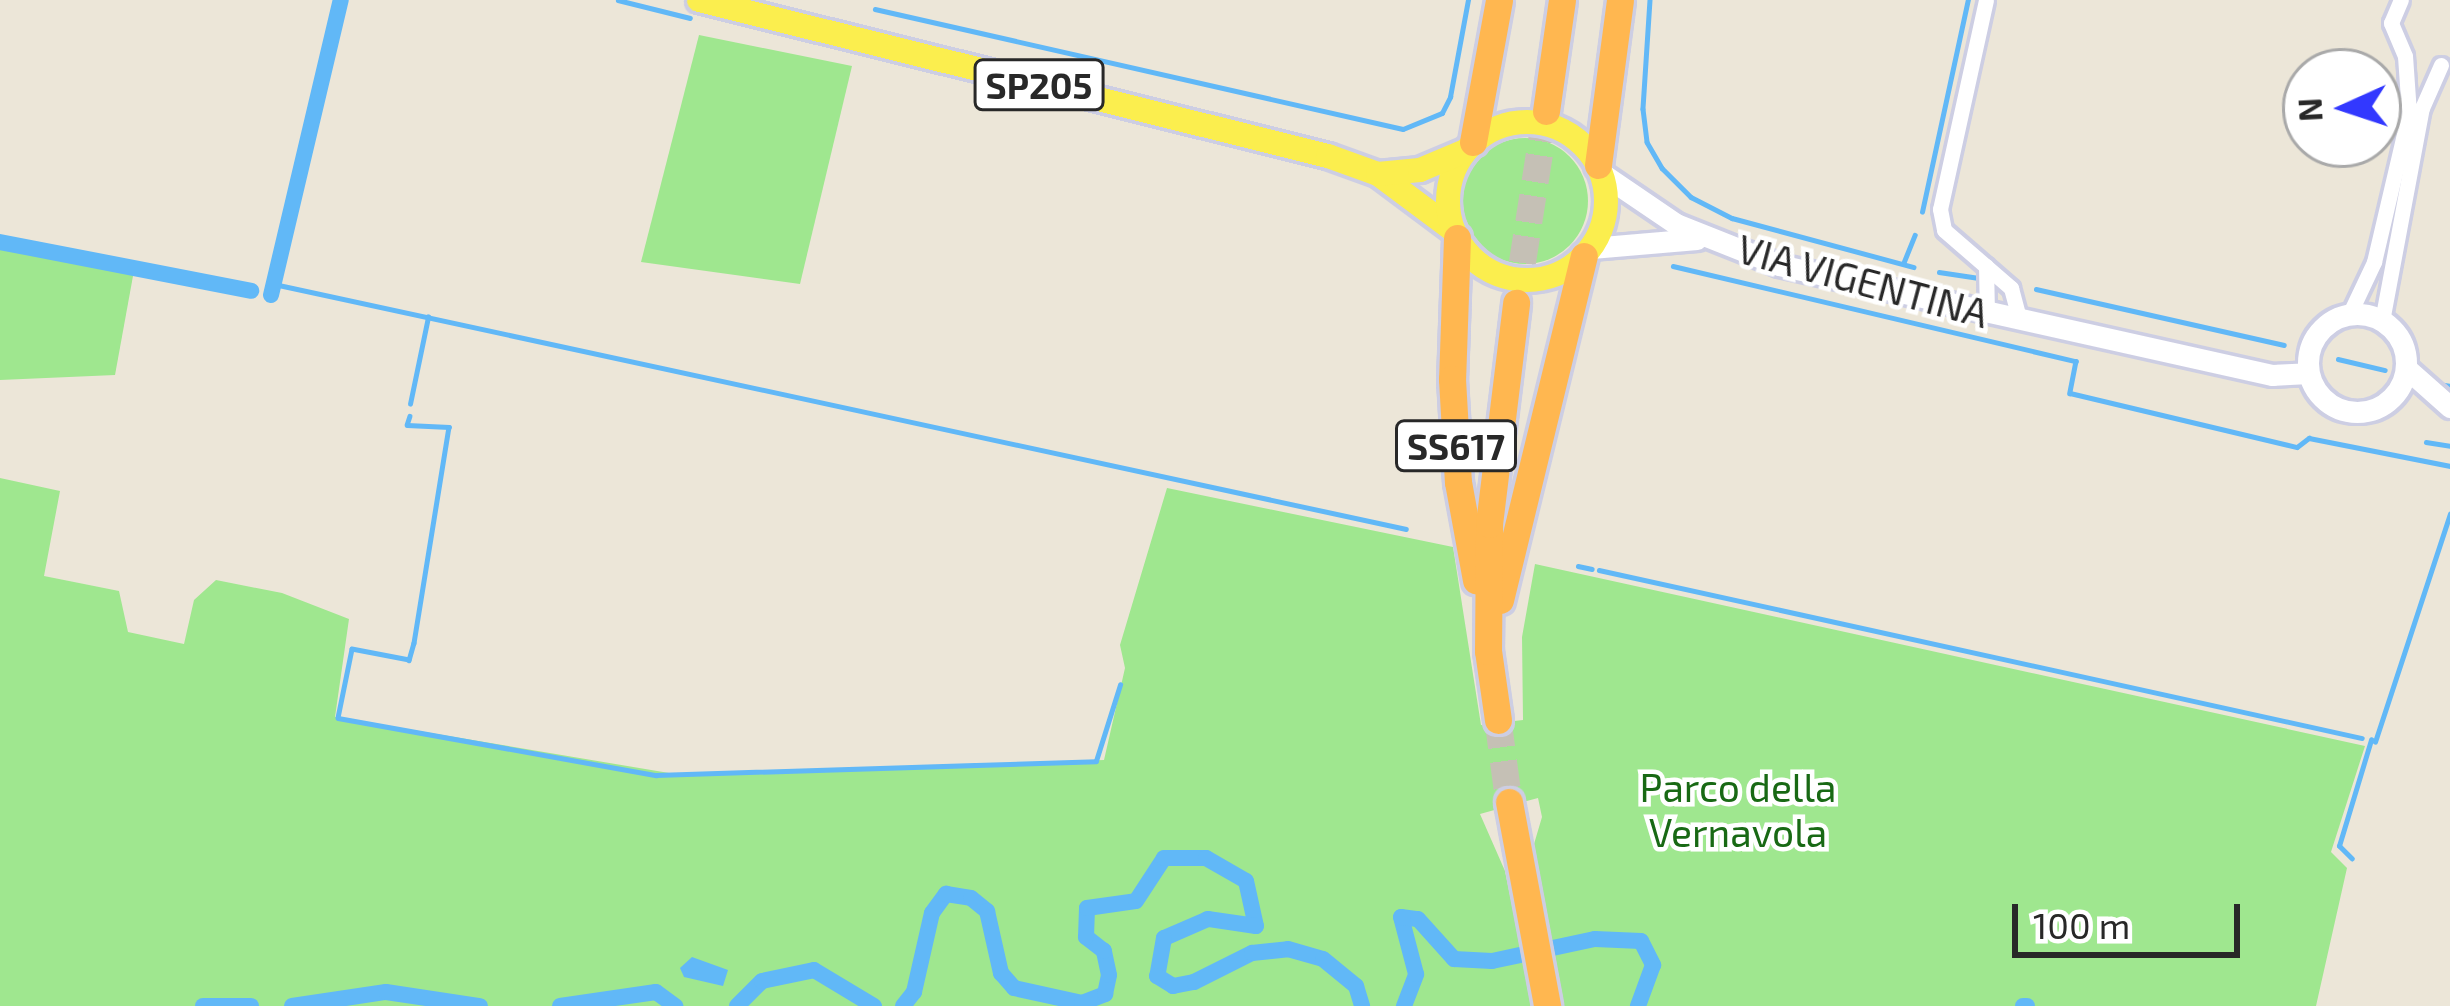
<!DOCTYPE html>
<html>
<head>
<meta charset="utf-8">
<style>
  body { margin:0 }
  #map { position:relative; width:2450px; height:1006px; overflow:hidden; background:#ece6d8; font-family:"Exo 2",sans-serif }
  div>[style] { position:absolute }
  .green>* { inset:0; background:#9fe78f }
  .round { border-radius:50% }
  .water>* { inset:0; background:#61b8f7 }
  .stream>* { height:4.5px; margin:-2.25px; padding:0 2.25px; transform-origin:2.25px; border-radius:2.25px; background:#61b8f7 }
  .canal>* { height:16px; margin:-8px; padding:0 8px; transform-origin:8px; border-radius:8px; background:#61b8f7 }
  .highway-tunnel>* { height:27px; margin-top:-13.5px; transform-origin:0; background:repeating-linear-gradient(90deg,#c5c0b5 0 27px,transparent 0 41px) }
  .roads { filter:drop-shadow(3px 0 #cdcee3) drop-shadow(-3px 0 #cdcee3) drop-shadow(0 3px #cdcee3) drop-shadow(0 -3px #cdcee3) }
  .street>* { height:15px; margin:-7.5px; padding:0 7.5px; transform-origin:7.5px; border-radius:7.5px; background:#fff }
  .secondary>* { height:21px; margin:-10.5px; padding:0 10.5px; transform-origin:10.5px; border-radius:10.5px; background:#fff }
  .secondary>.ring { margin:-10.5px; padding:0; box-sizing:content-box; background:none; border:21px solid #fff; border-radius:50% }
  .primary>* { height:24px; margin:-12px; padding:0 12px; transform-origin:12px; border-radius:12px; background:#fbee4e }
  .primary>.ring { margin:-12px; padding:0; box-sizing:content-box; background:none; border:24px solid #fbee4e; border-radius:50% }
  .highway>* { height:27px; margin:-13.5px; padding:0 13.5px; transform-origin:13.5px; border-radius:13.5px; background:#ffb750 }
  span { translate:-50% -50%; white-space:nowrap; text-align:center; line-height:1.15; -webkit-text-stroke:9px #fff; paint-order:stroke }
  .shield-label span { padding:3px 9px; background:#fff; border:3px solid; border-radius:9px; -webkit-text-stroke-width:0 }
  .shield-label { font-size:36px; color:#282828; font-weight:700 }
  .street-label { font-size:39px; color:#282828 }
  .park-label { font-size:39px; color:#186914 }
  .north { position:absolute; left:2282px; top:48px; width:120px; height:120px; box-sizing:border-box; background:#fff; border:3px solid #a9a9a9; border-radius:50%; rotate:267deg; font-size:33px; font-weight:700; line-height:48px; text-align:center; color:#282828 }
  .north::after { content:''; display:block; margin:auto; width:42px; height:54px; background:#3238ff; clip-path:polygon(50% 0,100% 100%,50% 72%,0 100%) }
  .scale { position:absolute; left:2012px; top:904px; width:228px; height:54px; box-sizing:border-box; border:6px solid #282828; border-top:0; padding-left:15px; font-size:36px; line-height:42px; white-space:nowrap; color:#282828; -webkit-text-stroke:9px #fff; paint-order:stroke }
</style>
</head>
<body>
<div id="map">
  <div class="green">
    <i style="clip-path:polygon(699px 35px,852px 66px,800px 284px,641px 262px)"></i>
    <i class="round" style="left:1462px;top:138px;width:126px;height:126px"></i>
    <i style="clip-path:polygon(0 237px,135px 265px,115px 375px,0 380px)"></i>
    <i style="clip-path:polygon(0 478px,60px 491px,44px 576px,119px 591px,128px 632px,184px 644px,194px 600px,216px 580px,282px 593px,349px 619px,335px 717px,681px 775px,1104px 760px,1125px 668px,1120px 645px,1167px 488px,1453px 547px,1481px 725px,1523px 720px,1522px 637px,1535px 564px,2365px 746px,2331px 852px,2347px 868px,2316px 1006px,1560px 1006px,1529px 861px,1542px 817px,1538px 798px,1480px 814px,1505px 871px,1533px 1006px,0 1006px)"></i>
  </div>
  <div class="water">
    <i style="clip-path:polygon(692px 957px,728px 970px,723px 986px,684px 977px,680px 968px)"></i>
  </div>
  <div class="stream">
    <i style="left:618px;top:0;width:74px;rotate:14deg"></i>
    <i style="left:1650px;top:0;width:109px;rotate:93.7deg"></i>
    <i style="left:1643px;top:109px;width:33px;rotate:83deg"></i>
    <i style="left:1647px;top:142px;width:30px;rotate:60deg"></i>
    <i style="left:1662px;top:168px;width:41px;rotate:45deg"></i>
    <i style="left:1691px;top:197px;width:46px;rotate:27.1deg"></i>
    <i style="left:1732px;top:218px;width:188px;rotate:15.1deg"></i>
    <i style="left:875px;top:9px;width:541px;rotate:12.8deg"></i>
    <i style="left:1403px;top:129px;width:42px;rotate:-22.3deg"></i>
    <i style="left:1442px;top:113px;width:18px;rotate:-63deg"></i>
    <i style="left:1450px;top:97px;width:99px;rotate:-79.5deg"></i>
    <i style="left:1922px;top:212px;width:217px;rotate:-77.8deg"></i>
    <i style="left:1903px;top:264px;width:31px;rotate:-68deg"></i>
    <i style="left:1673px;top:266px;width:414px;rotate:13.3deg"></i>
    <i style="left:2076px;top:361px;width:33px;rotate:101deg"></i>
    <i style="left:2070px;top:393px;width:233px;rotate:13.4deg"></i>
    <i style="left:2297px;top:447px;width:15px;rotate:-37deg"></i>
    <i style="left:2309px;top:438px;width:144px;rotate:11.2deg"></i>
    <i style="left:1939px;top:272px;width:40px;rotate:8.5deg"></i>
    <i style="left:274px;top:284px;width:1158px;rotate:12.21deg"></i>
    <i style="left:2036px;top:289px;width:254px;rotate:12.7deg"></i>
    <i style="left:2338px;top:359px;width:48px;rotate:13.2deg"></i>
    <i style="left:2438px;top:384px;width:12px;rotate:9deg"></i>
    <i style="left:410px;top:404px;width:89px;rotate:-78.3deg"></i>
    <i style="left:410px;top:416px;width:9px;rotate:108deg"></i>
    <i style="left:407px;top:425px;width:42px;rotate:2.7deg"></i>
    <i style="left:449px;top:427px;width:219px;rotate:99.2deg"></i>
    <i style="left:414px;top:643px;width:18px;rotate:106deg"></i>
    <i style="left:409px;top:660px;width:58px;rotate:-169.1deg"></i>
    <i style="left:352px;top:649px;width:70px;rotate:101.5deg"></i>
    <i style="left:338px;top:718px;width:323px;rotate:10.2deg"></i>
    <i style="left:656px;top:775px;width:440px;rotate:-1.8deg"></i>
    <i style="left:1096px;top:761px;width:80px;rotate:-72.5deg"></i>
    <i style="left:2426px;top:442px;width:24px;rotate:9deg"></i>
    <i style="left:1578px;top:566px;width:14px;rotate:12deg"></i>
    <i style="left:1599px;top:570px;width:781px;rotate:12.42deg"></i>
    <i style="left:2375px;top:742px;width:240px;rotate:-71.8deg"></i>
    <i style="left:2352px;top:859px;width:18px;rotate:-135deg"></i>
    <i style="left:2339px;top:846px;width:111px;rotate:-73.2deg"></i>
  </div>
  <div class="canal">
    <i style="left:0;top:242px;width:256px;rotate:11deg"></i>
    <i style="left:271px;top:295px;width:303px;rotate:-76.7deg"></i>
    <i style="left:203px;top:1006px;width:48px"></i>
    <i style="left:292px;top:1006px;width:95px;rotate:-8.5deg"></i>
    <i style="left:386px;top:992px;width:95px;rotate:8.5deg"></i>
    <i style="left:560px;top:1006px;width:97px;rotate:-8.3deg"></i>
    <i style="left:656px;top:992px;width:24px;rotate:36deg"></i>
    <i style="left:737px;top:1006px;width:35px;rotate:-45deg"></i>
    <i style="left:762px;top:981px;width:53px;rotate:-11.9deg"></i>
    <i style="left:814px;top:970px;width:70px;rotate:31deg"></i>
    <i style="left:903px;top:1006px;width:18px;rotate:-52deg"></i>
    <i style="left:914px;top:992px;width:81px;rotate:-77.2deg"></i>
    <i style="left:932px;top:913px;width:24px;rotate:-54deg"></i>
    <i style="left:946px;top:894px;width:25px;rotate:9deg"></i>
    <i style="left:971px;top:898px;width:21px;rotate:39deg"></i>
    <i style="left:987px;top:911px;width:64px;rotate:77.3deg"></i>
    <i style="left:1001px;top:973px;width:20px;rotate:49deg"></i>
    <i style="left:1014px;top:988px;width:70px;rotate:12.4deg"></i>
    <i style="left:1082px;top:1003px;width:25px;rotate:-21deg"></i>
    <i style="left:1105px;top:994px;width:19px;rotate:-78deg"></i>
    <i style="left:1109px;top:975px;width:25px;rotate:-102deg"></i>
    <i style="left:1104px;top:951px;width:23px;rotate:-142deg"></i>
    <i style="left:1086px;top:937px;width:29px;rotate:-88deg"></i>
    <i style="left:1087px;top:908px;width:49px;rotate:-8.1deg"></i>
    <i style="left:1136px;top:901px;width:51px;rotate:-56.9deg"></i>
    <i style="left:1164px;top:858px;width:42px"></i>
    <i style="left:1206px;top:858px;width:46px;rotate:29.9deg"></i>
    <i style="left:1246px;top:881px;width:46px;rotate:77.5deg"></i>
    <i style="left:1256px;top:926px;width:49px;rotate:-171.7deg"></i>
    <i style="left:1208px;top:919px;width:48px;rotate:156.6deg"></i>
    <i style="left:1164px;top:938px;width:39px;rotate:100deg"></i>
    <i style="left:1157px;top:976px;width:19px;rotate:32deg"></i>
    <i style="left:1173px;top:986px;width:21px;rotate:-11deg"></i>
    <i style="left:1194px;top:982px;width:65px;rotate:-26.6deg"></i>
    <i style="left:1252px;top:953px;width:36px;rotate:-6deg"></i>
    <i style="left:1288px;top:949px;width:36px;rotate:16deg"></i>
    <i style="left:1323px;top:959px;width:43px;rotate:39.3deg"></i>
    <i style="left:1356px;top:986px;width:21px;rotate:73deg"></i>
    <i style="left:1404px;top:1006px;width:34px;rotate:-69deg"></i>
    <i style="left:1416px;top:974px;width:59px;rotate:-104.7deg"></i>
    <i style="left:1401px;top:917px;width:17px;rotate:7deg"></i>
    <i style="left:1418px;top:919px;width:54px;rotate:48deg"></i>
    <i style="left:1454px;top:959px;width:38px;rotate:3deg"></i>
    <i style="left:1492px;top:961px;width:105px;rotate:-12.1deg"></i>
    <i style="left:1595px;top:939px;width:46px;rotate:2.5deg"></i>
    <i style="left:1641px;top:941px;width:27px;rotate:63deg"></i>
    <i style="left:1653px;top:965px;width:44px;rotate:110.1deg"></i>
    <i style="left:2023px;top:1006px;width:4px"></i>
  </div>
  <div class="highway-tunnel">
    <i style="left:1516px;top:303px;width:194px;rotate:-81.1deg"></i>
    <i style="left:1498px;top:720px;width:83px;rotate:82.4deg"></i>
  </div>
  <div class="roads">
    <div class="street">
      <i style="left:1986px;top:0;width:214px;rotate:102.4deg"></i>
      <i style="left:1940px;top:209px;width:21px;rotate:79deg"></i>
      <i style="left:1944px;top:230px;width:89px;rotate:40.9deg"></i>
      <i style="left:2011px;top:288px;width:34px;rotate:75deg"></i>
      <i style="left:1986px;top:266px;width:47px;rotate:88.8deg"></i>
      <i style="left:2349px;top:315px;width:59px;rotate:-64.7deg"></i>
      <i style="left:2374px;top:262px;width:153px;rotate:-76.8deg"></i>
      <i style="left:2409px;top:113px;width:57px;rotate:-94deg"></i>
      <i style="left:2405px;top:56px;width:36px;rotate:-113deg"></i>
      <i style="left:2391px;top:23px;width:25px;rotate:-67deg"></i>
      <i style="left:2382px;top:321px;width:217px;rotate:-79.4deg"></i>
      <i style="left:2422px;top:108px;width:47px;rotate:-66.2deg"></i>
    </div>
    <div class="secondary">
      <i style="left:1601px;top:173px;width:91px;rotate:34.2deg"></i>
      <i style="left:1676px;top:224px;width:111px;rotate:21.7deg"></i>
      <i style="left:1779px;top:265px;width:505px;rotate:12.58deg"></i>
      <i style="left:2272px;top:375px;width:36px;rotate:-3deg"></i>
      <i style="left:1591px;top:248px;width:106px;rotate:-4.9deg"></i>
      <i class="ring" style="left:2308px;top:314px;width:77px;height:77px"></i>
      <i style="left:2406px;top:368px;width:59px;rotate:41.6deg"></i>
    </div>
    <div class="primary">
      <i style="left:699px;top:0;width:648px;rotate:13.93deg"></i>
      <i style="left:1328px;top:156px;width:53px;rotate:19.8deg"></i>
      <i style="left:1378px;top:174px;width:94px;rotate:36.7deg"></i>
      <i class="ring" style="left:1448px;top:122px;width:134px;height:134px"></i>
      <i style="left:1378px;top:174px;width:42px;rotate:-5.4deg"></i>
      <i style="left:1420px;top:170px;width:49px;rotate:-22.9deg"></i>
    </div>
    <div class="highway">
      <i style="left:1546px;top:111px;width:112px;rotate:-81.8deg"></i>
      <i style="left:1473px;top:142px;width:144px;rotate:-79.6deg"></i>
      <i style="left:1598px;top:165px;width:166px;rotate:-82.4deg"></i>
      <i style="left:1457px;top:238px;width:141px;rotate:92deg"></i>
      <i style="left:1452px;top:379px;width:103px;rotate:86.7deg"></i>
      <i style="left:1458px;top:482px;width:100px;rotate:79.6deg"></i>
      <i style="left:1500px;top:600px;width:354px;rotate:-76.3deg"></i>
      <i style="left:1498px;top:720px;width:70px;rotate:-98.2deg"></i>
      <i style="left:1488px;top:651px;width:127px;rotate:-89.5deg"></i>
      <i style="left:1489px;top:524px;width:223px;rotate:-83deg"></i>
      <i style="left:1509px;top:802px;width:208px;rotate:79.4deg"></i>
    </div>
  </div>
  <div class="shield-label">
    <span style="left:1039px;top:85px">SP205</span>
    <span style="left:1456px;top:446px">SS617</span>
  </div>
  <div class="street-label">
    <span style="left:1863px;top:281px;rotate:15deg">VIA VIGENTINA</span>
  </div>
  <div class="park-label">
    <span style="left:1738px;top:810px">Parco della<br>Vernavola</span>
  </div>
  <div class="north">N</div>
  <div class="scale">100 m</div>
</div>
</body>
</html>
